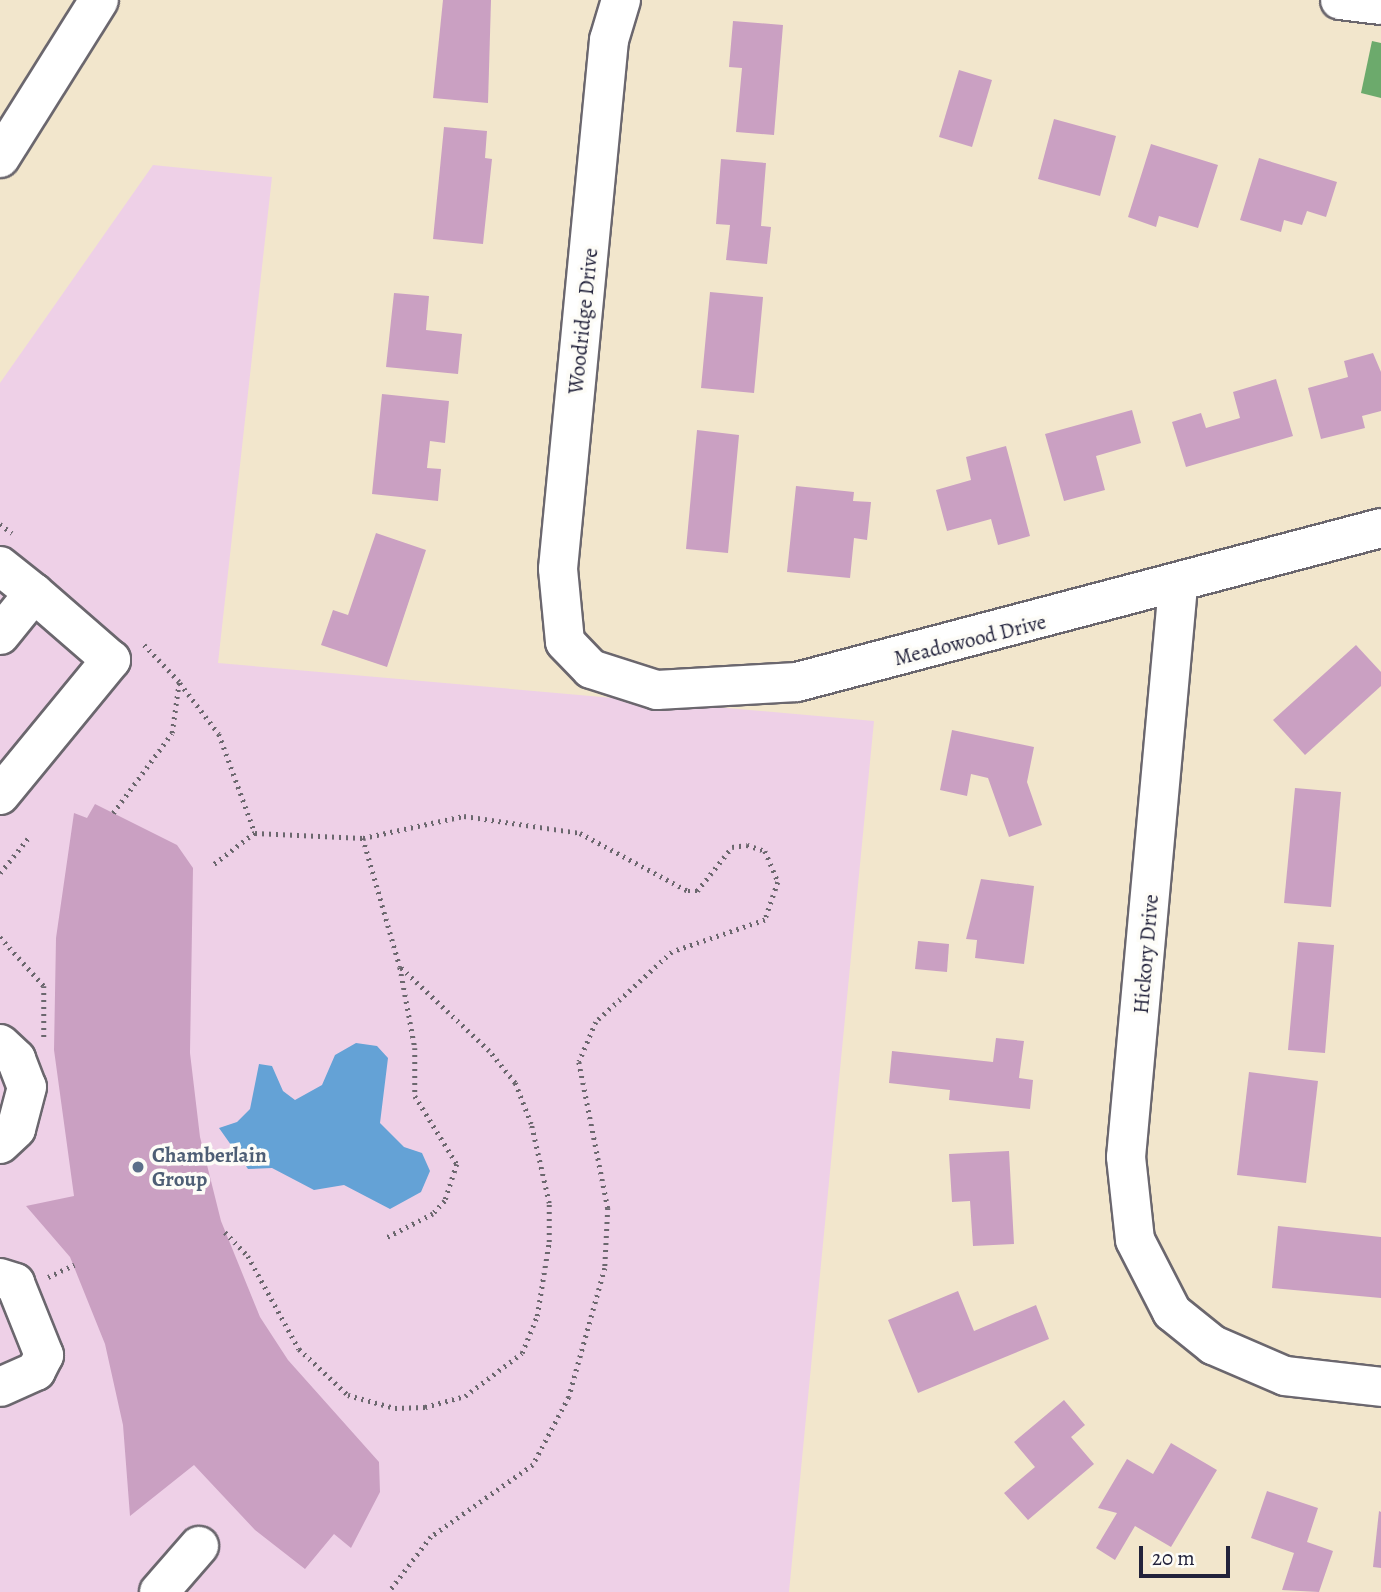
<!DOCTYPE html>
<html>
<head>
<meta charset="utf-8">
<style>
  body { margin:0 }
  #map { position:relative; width:1381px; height:1592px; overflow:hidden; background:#f2e6cc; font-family:Alegreya,serif }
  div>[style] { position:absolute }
  .built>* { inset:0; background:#eed0e7 }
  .forest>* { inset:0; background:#6caa6c }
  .water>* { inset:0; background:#64a2d6 }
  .building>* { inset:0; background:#caa0c2 }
  .path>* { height:4.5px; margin-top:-2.25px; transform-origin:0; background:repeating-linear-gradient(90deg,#6b676e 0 2px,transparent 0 7px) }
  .roads { filter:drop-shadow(2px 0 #6b676e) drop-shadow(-2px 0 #6b676e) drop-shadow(0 2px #6b676e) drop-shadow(0 -2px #6b676e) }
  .minor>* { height:38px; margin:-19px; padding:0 19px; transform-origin:19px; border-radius:19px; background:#fff }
  .highway>* { height:38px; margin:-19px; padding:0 19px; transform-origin:19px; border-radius:19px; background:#fff }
  .dots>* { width:19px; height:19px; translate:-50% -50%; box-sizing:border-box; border:4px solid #fdfcf7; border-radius:50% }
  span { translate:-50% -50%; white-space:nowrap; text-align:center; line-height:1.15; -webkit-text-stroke:7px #fdfcf7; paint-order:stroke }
  .street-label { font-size:21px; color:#22223b }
  .service-label { font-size:21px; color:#4e5e75; font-weight:700 }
  .left { translate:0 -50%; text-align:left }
  .scale { position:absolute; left:1139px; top:1546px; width:91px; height:32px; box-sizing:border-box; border:4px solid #22223b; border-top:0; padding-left:9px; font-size:21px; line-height:24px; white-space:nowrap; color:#22223b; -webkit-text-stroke:5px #fdfcf7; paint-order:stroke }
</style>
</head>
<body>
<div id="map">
  <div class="built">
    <i style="clip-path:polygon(153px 165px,272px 177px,218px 663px,874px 721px,789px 1592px,0 1592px,0 383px)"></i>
  </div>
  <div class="forest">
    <i style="clip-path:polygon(1372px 41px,1381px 43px,1381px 98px,1361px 93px)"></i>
  </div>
  <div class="water">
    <i style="clip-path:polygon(356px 1043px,377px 1046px,388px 1058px,380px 1123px,404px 1147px,422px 1153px,430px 1171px,421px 1192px,390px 1209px,344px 1185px,314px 1190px,272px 1168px,248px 1169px,219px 1128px,237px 1122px,250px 1109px,259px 1064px,272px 1066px,283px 1091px,295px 1100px,322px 1085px,335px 1055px)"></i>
  </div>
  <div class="building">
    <i style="clip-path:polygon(443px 0,491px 0,488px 103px,433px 98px)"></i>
    <i style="clip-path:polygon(733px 21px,783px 25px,774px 135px,736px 132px,742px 68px,729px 67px)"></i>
    <i style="clip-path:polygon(959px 70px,992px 80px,972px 147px,939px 137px)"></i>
    <i style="clip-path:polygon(1054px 119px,1116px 136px,1100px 196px,1038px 179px)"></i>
    <i style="clip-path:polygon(444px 127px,487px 131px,485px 158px,492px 159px,483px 244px,433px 239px)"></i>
    <i style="clip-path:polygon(1151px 144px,1218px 165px,1198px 228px,1159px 216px,1156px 227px,1128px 217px)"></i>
    <i style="clip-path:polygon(1259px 158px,1337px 182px,1326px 217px,1307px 211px,1302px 225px,1284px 220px,1281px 232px,1240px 220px)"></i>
    <i style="clip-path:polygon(721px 159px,766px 163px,761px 226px,771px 227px,767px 264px,726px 260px,730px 225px,716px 224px)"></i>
    <i style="clip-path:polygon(710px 292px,763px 297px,754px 393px,701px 388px)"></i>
    <i style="clip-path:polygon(394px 293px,429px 296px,426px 330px,462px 334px,458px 374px,386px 367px)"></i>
    <i style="clip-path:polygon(1373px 353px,1381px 372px,1381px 411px,1362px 416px,1365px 428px,1321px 439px,1308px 388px,1348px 377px,1344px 361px)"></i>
    <i style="clip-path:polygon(1276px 379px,1293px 436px,1186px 467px,1172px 422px,1201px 413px,1206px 428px,1240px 418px,1233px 392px)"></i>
    <i style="clip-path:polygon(382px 394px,449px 401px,445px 443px,430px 441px,427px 468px,441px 469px,438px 501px,372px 494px)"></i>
    <i style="clip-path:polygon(1132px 410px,1141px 443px,1096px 456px,1105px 490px,1064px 501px,1045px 434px)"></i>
    <i style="clip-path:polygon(697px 430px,739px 435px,728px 553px,686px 549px)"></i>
    <i style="clip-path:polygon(1006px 446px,1030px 536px,998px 545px,991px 519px,947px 531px,936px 490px,971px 480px,966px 457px)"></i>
    <i style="clip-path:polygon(796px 486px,854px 492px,853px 501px,871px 502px,867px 540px,854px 538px,850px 578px,787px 572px)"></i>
    <i style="clip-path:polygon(376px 533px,426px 550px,387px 667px,321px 645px,333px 610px,348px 615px)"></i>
    <i style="clip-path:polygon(1356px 645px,1381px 672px,1381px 686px,1305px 755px,1273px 720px)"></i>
    <i style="clip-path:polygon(952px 730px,1034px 747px,1027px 782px,1042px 825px,1009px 837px,988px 778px,971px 774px,967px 796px,940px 790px)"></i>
    <i style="clip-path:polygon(1295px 788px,1341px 792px,1331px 907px,1284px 903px)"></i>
    <i style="clip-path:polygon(95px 804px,177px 845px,193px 868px,190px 1053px,200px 1137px,221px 1221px,260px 1317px,288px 1360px,379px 1462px,380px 1492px,351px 1548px,334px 1534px,305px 1569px,255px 1530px,194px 1465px,130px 1516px,123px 1425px,105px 1344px,70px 1257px,26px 1206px,74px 1196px,54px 1050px,56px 938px,74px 813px,87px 818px)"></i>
    <i style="clip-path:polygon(981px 879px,1034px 886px,1024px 964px,975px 958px,977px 940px,966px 939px)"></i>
    <i style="clip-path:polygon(918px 941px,949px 944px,947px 972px,915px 969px)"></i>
    <i style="clip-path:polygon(1298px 942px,1334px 945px,1325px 1053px,1288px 1050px)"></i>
    <i style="clip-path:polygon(996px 1038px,1024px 1041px,1019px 1078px,1033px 1080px,1030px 1109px,949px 1100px,950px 1090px,889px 1083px,892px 1051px,993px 1062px)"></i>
    <i style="clip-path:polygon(1249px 1072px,1318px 1081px,1306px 1183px,1237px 1175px)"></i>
    <i style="clip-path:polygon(1009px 1151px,1014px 1244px,973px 1246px,970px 1201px,952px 1202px,949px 1154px)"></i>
    <i style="clip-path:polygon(1278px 1226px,1381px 1237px,1381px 1298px,1272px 1288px)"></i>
    <i style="clip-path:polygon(958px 1291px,974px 1331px,1036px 1305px,1049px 1339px,918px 1393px,888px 1320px)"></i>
    <i style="clip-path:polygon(1064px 1400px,1085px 1425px,1071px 1437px,1094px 1464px,1028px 1520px,1004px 1493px,1035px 1467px,1014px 1442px)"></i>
    <i style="clip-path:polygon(1171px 1443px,1217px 1470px,1171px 1547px,1135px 1526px,1115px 1560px,1096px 1548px,1117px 1513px,1098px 1508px,1127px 1459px,1153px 1474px)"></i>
    <i style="clip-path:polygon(1267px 1491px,1318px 1508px,1307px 1542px,1333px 1551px,1319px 1592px,1282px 1590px,1294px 1553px,1251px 1538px)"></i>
    <i style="clip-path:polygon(1379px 1511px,1381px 1512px,1381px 1568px,1373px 1567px)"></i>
  </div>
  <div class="path">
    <i style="left:0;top:524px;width:15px;rotate:37deg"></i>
    <i style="left:180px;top:683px;width:64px;rotate:52.6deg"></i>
    <i style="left:219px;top:734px;width:105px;rotate:70deg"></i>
    <i style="left:255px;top:833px;width:54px;rotate:142.5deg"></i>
    <i style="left:113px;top:813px;width:99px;rotate:-53.6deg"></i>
    <i style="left:172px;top:733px;width:51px;rotate:-82.2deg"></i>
    <i style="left:179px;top:682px;width:54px;rotate:-133.5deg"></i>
    <i style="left:255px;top:833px;width:108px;rotate:2.7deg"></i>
    <i style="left:363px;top:838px;width:103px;rotate:-12.3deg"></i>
    <i style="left:464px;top:816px;width:117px;rotate:8.3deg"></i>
    <i style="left:580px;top:833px;width:123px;rotate:28.2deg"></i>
    <i style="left:688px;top:891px;width:9px"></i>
    <i style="left:697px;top:891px;width:56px;rotate:-51.5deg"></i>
    <i style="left:732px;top:847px;width:15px;rotate:-8deg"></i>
    <i style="left:747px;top:845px;width:19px;rotate:18deg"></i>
    <i style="left:765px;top:851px;width:34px;rotate:67deg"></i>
    <i style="left:778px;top:882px;width:40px;rotate:108.9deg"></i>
    <i style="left:765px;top:920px;width:98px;rotate:161deg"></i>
    <i style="left:672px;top:952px;width:103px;rotate:137.4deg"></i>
    <i style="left:596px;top:1022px;width:43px;rotate:113deg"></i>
    <i style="left:579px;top:1062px;width:149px;rotate:78.8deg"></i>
    <i style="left:608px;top:1208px;width:60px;rotate:92.9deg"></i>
    <i style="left:605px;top:1268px;width:134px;rotate:105.6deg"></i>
    <i style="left:569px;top:1397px;width:77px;rotate:117.9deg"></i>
    <i style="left:533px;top:1465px;width:125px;rotate:144.8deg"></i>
    <i style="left:431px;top:1537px;width:69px;rotate:127.4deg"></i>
    <i style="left:363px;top:838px;width:134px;rotate:74deg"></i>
    <i style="left:400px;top:967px;width:82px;rotate:79.5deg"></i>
    <i style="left:415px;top:1048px;width:48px;rotate:90deg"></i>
    <i style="left:415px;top:1096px;width:80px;rotate:58.3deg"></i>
    <i style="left:457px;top:1164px;width:39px;rotate:108deg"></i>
    <i style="left:445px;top:1201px;width:18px;rotate:133deg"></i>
    <i style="left:433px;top:1214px;width:53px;rotate:152.9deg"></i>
    <i style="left:0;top:873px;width:46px;rotate:-51.1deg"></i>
    <i style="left:0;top:937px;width:66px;rotate:48.1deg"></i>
    <i style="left:44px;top:986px;width:54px;rotate:90deg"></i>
    <i style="left:225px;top:1232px;width:33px;rotate:46deg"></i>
    <i style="left:248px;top:1256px;width:106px;rotate:61.3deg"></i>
    <i style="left:299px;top:1349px;width:67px;rotate:43.2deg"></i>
    <i style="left:348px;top:1395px;width:49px;rotate:15.5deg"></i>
    <i style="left:395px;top:1408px;width:30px;rotate:-2deg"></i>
    <i style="left:425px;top:1407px;width:41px;rotate:-15.4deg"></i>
    <i style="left:465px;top:1396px;width:71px;rotate:-37deg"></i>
    <i style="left:522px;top:1353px;width:40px;rotate:-68deg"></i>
    <i style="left:537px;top:1316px;width:75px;rotate:-80.8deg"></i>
    <i style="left:549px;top:1242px;width:39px;rotate:-90deg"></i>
    <i style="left:549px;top:1203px;width:81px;rotate:-102.8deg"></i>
    <i style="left:531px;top:1124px;width:44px;rotate:-111.3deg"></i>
    <i style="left:515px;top:1083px;width:41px;rotate:-129.1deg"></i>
    <i style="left:489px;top:1051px;width:122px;rotate:-136.7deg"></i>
    <i style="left:48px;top:1277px;width:29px;rotate:-25deg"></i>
  </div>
  <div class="roads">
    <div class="minor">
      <i style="left:621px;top:0;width:42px;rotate:106.7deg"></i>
      <i style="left:609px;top:40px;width:531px;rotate:95.51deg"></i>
      <i style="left:558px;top:569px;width:73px;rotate:84.5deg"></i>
      <i style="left:565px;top:642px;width:37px;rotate:46deg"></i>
      <i style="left:591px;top:669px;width:69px;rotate:17.7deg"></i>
      <i style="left:657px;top:690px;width:140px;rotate:-3.3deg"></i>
      <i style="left:797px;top:682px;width:604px;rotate:-14.77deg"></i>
      <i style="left:1340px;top:0;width:41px;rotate:7deg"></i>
      <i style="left:0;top:566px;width:43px;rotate:38.5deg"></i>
      <i style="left:34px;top:593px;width:54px;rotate:129deg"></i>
      <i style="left:1178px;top:586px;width:573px;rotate:95.2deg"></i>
      <i style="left:1126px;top:1157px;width:83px;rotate:83.8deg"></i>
      <i style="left:1135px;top:1240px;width:81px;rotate:62.8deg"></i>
      <i style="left:1172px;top:1312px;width:53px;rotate:38.8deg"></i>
      <i style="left:1213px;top:1345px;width:78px;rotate:23.3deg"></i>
      <i style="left:1285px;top:1376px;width:97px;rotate:6.5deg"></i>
      <i style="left:0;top:795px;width:175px;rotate:-50.6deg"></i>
      <i style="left:111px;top:660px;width:102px;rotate:-139deg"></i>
      <i style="left:0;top:1044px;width:22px;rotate:43deg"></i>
      <i style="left:16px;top:1059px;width:30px;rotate:69deg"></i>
      <i style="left:27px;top:1087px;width:43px;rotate:104.7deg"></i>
      <i style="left:16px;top:1129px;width:22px;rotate:137deg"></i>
      <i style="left:0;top:1278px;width:16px;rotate:18deg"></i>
      <i style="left:15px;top:1283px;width:78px;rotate:68.1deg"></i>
      <i style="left:44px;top:1355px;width:18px;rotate:117deg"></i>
      <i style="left:36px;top:1371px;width:39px;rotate:156deg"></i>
      <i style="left:159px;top:1592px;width:61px;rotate:-49deg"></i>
    </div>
    <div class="highway">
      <i style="left:0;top:158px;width:186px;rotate:-57.9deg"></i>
    </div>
  </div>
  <div class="dots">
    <i style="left:138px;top:1167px;background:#5c6f8a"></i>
  </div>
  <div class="street-label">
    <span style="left:583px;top:321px;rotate:-84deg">Woodridge Drive</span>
    <span style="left:970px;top:640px;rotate:-14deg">Meadowood Drive</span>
    <span style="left:1146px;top:954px;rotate:-85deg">Hickory Drive</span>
  </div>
  <div class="service-label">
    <span class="left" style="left:152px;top:1167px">Chamberlain<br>Group</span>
  </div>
  <div class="scale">20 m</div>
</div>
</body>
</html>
